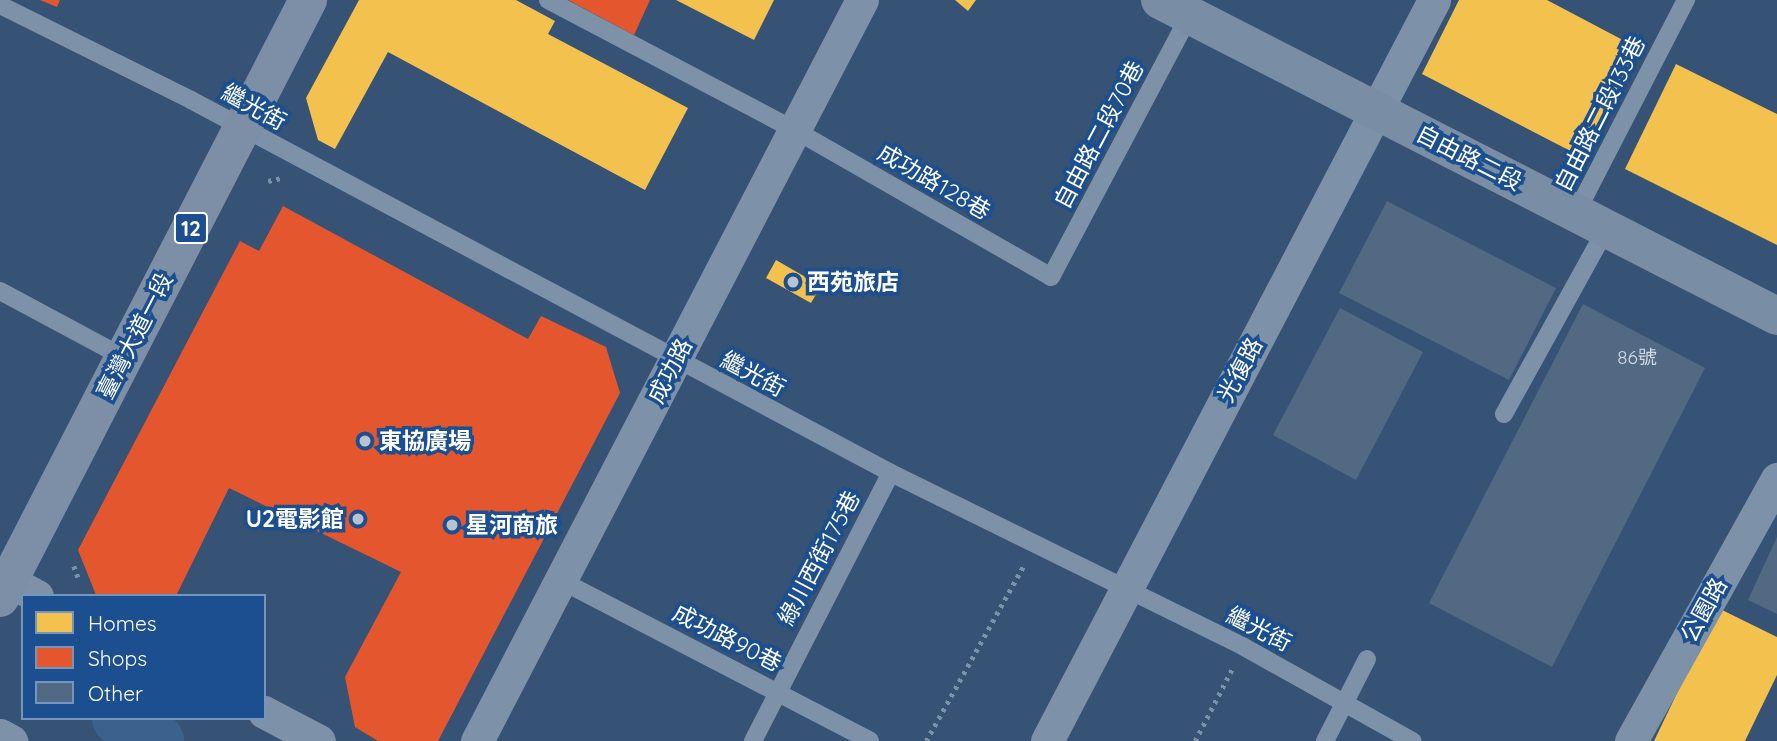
<!DOCTYPE html>
<html>
<head>
<meta charset="utf-8">
<style>
  body { margin:0 }
  #map { position:relative; width:1777px; height:741px; overflow:hidden; background:#365274; font-family:Quicksand,"Noto Sans TC",sans-serif }
  div>[style] { position:absolute }
  .homes>* { inset:0; background:#f2c14e }
  .shops>* { inset:0; background:#e4572e }
  .river>* { height:56px; margin:-28px; padding:0 28px; transform-origin:28px; border-radius:28px; background:#3b618d }
  .building>* { inset:0; background:#526984 }
  .path>* { height:4.5px; margin-top:-2.25px; transform-origin:0; background:repeating-linear-gradient(90deg,#7d92a8 0 3.5px,transparent 0 8.5px) }
  .lane>* { height:18px; margin:-9px; padding:0 9px; transform-origin:9px; border-radius:9px; background:#7d92a8 }
  .street>* { height:33px; margin:-16.5px; padding:0 16.5px; transform-origin:16.5px; border-radius:16.5px; background:#7d92a8 }
  .secondary>* { height:38px; margin:-19px; padding:0 19px; transform-origin:19px; border-radius:19px; background:#798da4 }
  .primary>* { height:38px; margin:-19px; padding:0 19px; transform-origin:19px; border-radius:19px; background:#7d8ea7 }
  .dots>* { width:19px; height:19px; translate:-50% -50%; box-sizing:border-box; border:4px solid #1b4f8f; border-radius:50% }
  span { translate:-50% -50%; white-space:nowrap; text-align:center; line-height:1.15; -webkit-text-stroke:7px #1b4f8f; paint-order:stroke }
  .number-label { font-size:19px; color:#d4dae0 }
  .number-label span { -webkit-text-stroke-width:0 }
  .shield-label span { padding:2px 5px; background:#1b4f8f; border:2px solid; border-radius:5px; -webkit-text-stroke-width:0 }
  .shield-label { font-size:21px; color:#fff; font-weight:700 }
  .street-label { font-size:23px; color:#fff }
  .poi-label { font-size:23px; color:#fff; font-weight:700 }
  .left { translate:0 -50%; text-align:left }
  .right { translate:-100% -50%; text-align:right }
  .legend { position:absolute; left:21px; top:594px; width:245px; height:126px; box-sizing:border-box; background:#1b4f8f; border:2px solid #7695bc; margin:0; padding:9px 12px; list-style:none; font-size:21px; color:#fff }
  .legend li { display:flex; align-items:center; gap:14px; height:35px }
  .legend b { width:35px; border:2px solid #7695bc }
</style>
</head>
<body>
<div id="map">
  <div class="homes">
    <i style="clip-path:polygon(359px 0,516px 0,555px 21px,548px 34px,688px 108px,645px 190px,388px 52px,335px 149px,318px 140px,306px 98px)"></i>
    <i style="clip-path:polygon(676px 0,774px 0,754px 40px)"></i>
    <i style="clip-path:polygon(955px 0,976px 0,968px 11px)"></i>
    <i style="clip-path:polygon(1459px 0,1547px 0,1638px 48px,1582px 157px,1422px 74px)"></i>
    <i style="clip-path:polygon(1676px 64px,1777px 114px,1777px 245px,1625px 169px)"></i>
    <i style="clip-path:polygon(776px 260px,821px 286px,811px 303px,766px 278px)"></i>
    <i style="clip-path:polygon(1718px 608px,1777px 637px,1777px 675px,1745px 741px,1654px 741px)"></i>
  </div>
  <div class="shops">
    <i style="clip-path:polygon(40px 0,60px 0,57px 7px)"></i>
    <i style="clip-path:polygon(568px 0,650px 0,634px 35px)"></i>
    <i style="clip-path:polygon(283px 206px,528px 339px,541px 316px,606px 347px,620px 393px,438px 741px,378px 741px,355px 727px,345px 677px,401px 572px,229px 488px,176px 596px,96px 595px,78px 550px,240px 241px,259px 251px)"></i>
  </div>
  <div class="river">
    <i style="left:120px;top:718px;width:43px;rotate:32.6deg"></i>
  </div>
  <div class="building">
    <i style="clip-path:polygon(1387px 201px,1556px 288px,1509px 380px,1339px 293px)"></i>
    <i style="clip-path:polygon(1583px 304px,1705px 368px,1552px 667px,1429px 603px)"></i>
    <i style="clip-path:polygon(1340px 308px,1423px 352px,1356px 480px,1273px 435px)"></i>
    <i style="clip-path:polygon(1777px 537px,1777px 614px,1748px 600px)"></i>
  </div>
  <div class="path">
    <i style="left:268px;top:181px;width:13px;rotate:-13deg"></i>
    <i style="left:74px;top:566px;width:12px;rotate:70deg"></i>
    <i style="left:926px;top:741px;width:201px;rotate:-60.9deg"></i>
    <i style="left:1195px;top:741px;width:83px;rotate:-62.8deg"></i>
  </div>
  <div class="lane">
    <i style="left:548px;top:0;width:277px;rotate:27.8deg"></i>
    <i style="left:793px;top:129px;width:297px;rotate:29.8deg"></i>
    <i style="left:1051px;top:277px;width:297px;rotate:-62.1deg"></i>
    <i style="left:0;top:5px;width:213px;rotate:26.4deg"></i>
    <i style="left:191px;top:100px;width:793px;rotate:28.05deg"></i>
    <i style="left:891px;top:473px;width:394px;rotate:26.2deg"></i>
    <i style="left:1244px;top:647px;width:193px;rotate:29.2deg"></i>
    <i style="left:1576px;top:213px;width:240px;rotate:-62.7deg"></i>
    <i style="left:0;top:291px;width:140px;rotate:28.2deg"></i>
    <i style="left:1504px;top:414px;width:211px;rotate:-61.1deg"></i>
    <i style="left:560px;top:580px;width:349px;rotate:27.4deg"></i>
    <i style="left:753px;top:741px;width:301px;rotate:-62.8deg"></i>
    <i style="left:1325px;top:741px;width:92px;rotate:-62.9deg"></i>
  </div>
  <div class="street">
    <i style="left:0;top:576px;width:42px;rotate:28.4deg"></i>
    <i style="left:264px;top:712px;width:62px;rotate:27.8deg"></i>
    <i style="left:0;top:735px;width:13px;rotate:29deg"></i>
    <i style="left:477px;top:741px;width:835px;rotate:-62.55deg"></i>
    <i style="left:1047px;top:741px;width:836px;rotate:-62.42deg"></i>
    <i style="left:1631px;top:741px;width:300px;rotate:-60.9deg"></i>
  </div>
  <div class="secondary">
    <i style="left:1160px;top:0;width:693px;rotate:27.12deg"></i>
  </div>
  <div class="primary">
    <i style="left:0;top:598px;width:673px;rotate:-62.75deg"></i>
  </div>
  <div class="dots">
    <i style="left:793px;top:282px;background:#b9c2ce"></i>
    <i style="left:365px;top:441px;background:#b9c2ce"></i>
    <i style="left:358px;top:519px;background:#b9c2ce"></i>
    <i style="left:452px;top:525px;background:#b9c2ce"></i>
  </div>
  <div class="number-label">
    <span style="left:1637px;top:358px">86號</span>
  </div>
  <div class="shield-label">
    <span style="left:191px;top:228px">12</span>
  </div>
  <div class="street-label">
    <span style="left:254px;top:107px;rotate:29deg">繼光街</span>
    <span style="left:1600px;top:114px;rotate:-63deg">自由路二段133巷</span>
    <span style="left:1099px;top:135px;rotate:-62deg">自由路二段70巷</span>
    <span style="left:1469px;top:158px;rotate:27deg">自由路二段</span>
    <span style="left:934px;top:182px;rotate:30deg">成功路128巷</span>
    <span style="left:135px;top:336px;rotate:-63deg">臺灣大道一段</span>
    <span style="left:1240px;top:370px;rotate:-62deg">光復路</span>
    <span style="left:670px;top:371px;rotate:-63deg">成功路</span>
    <span style="left:753px;top:374px;rotate:28deg">繼光街</span>
    <span style="left:819px;top:558px;rotate:-62deg">綠川西街175巷</span>
    <span style="left:1704px;top:610px;rotate:-61deg">公園路</span>
    <span style="left:1259px;top:629px;rotate:27deg">繼光街</span>
    <span style="left:727px;top:638px;rotate:27deg">成功路90巷</span>
  </div>
  <div class="poi-label">
    <span class="left" style="left:807px;top:282px">西苑旅店</span>
    <span class="left" style="left:379px;top:441px">東協廣場</span>
    <span class="right" style="left:344px;top:519px">U2電影館</span>
    <span class="left" style="left:466px;top:525px">星河商旅</span>
  </div>
  <ul class="legend">
  <li><b style="height:19px;background:#f2c14e"></b>Homes</li>
  <li><b style="height:19px;background:#e4572e"></b>Shops</li>
  <li><b style="height:19px;background:#526984"></b>Other</li>
  </ul>
</div>
</body>
</html>
